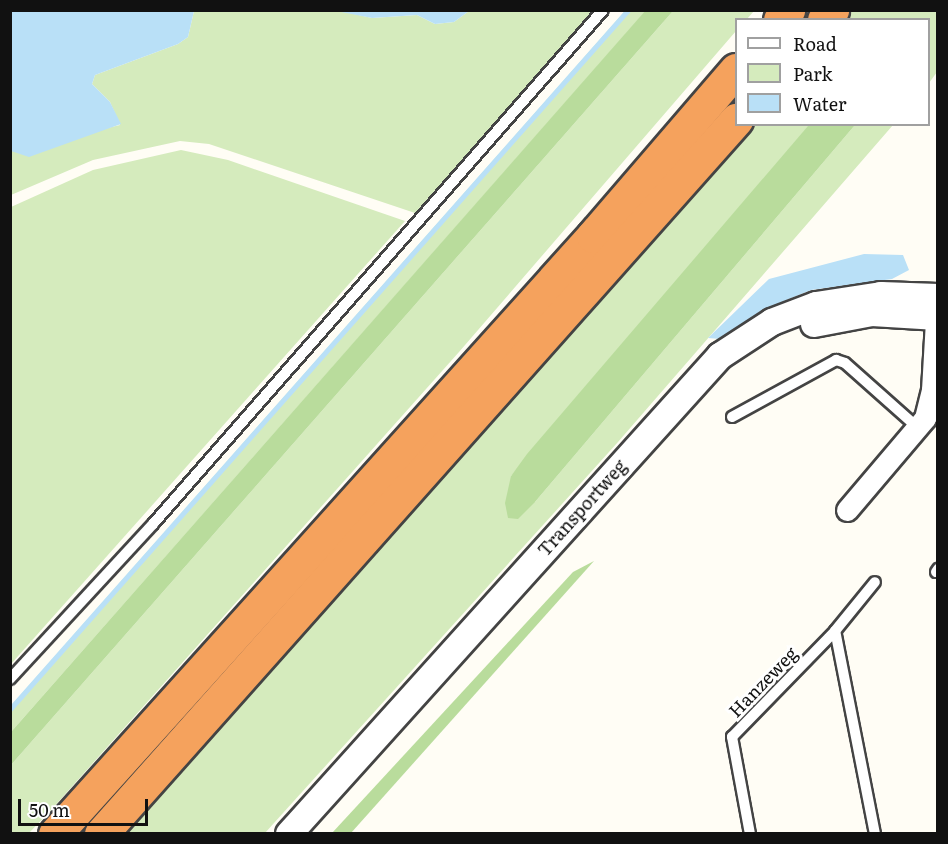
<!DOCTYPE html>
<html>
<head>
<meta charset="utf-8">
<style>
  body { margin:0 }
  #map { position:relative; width:948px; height:844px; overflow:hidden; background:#fffdf5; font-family:Literata,serif }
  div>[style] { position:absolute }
  .green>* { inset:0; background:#d5ebbd }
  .forest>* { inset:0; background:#b9dc9c }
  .water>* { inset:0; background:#b9e0f7 }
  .stream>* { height:5px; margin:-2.5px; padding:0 2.5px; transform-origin:2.5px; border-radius:2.5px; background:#b9e0f7 }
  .roads { filter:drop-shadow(2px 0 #444) drop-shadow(-2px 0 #444) drop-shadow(0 2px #444) drop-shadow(0 -2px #444) }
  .service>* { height:10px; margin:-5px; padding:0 5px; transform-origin:5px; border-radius:5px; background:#fff }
  .minor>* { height:21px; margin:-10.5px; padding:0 10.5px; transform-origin:10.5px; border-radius:10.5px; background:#fff }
  .tertiary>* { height:26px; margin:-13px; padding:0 13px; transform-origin:13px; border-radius:13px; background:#fff }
  .motorway>* { height:33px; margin:-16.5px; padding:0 16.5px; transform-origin:16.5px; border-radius:16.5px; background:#f5a25d }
  span { translate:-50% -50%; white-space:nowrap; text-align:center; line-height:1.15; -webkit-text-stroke:6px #fff; paint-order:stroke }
  .street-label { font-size:18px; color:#111 }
  .frame { position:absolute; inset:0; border:12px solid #111; pointer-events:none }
  .legend { position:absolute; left:735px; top:18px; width:195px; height:108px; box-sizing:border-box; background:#fff; border:2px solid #a0a0a0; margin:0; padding:8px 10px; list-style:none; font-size:18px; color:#111 }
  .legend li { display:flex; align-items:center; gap:12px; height:30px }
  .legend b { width:30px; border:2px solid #a0a0a0 }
  .scale { position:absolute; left:18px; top:799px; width:130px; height:27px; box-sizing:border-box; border:3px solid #111; border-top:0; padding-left:8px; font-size:18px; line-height:21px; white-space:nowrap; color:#111; -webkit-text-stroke:4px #fff; paint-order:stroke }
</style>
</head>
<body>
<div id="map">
  <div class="green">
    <i style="clip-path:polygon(336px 10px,372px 18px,417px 15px,435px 24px,454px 22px,469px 11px,594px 11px,415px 213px,209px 144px,180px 141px,93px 160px,11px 195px,11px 151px,120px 125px,110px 102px,92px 84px,95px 75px,178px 44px,188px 37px,194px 11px)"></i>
    <i style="clip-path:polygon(625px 11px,646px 11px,11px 732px,10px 707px)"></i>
    <i style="clip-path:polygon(673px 11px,754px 11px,747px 19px,736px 20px,736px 31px,459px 352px,52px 809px,29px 833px,11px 834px,11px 765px)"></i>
    <i style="clip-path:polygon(851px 11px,937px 11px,937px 72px,929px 83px,928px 20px,843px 20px)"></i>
    <i style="clip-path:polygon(752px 125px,811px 125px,511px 476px,535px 502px,855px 125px,893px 125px,618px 442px,265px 833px,125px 834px)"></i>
    <i style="clip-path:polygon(181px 150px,228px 160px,405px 221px,11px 664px,11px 207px,93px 170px)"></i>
  </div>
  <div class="forest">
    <i style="clip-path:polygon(646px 10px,673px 11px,11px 765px,11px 732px)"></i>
    <i style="clip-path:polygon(855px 125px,535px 502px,518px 519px,508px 518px,505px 503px,511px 476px,527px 454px,808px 126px)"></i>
    <i style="clip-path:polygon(594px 561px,351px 833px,332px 833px,573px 572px)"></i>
  </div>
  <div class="water">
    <i style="clip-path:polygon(11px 10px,194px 10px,194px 11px,188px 37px,178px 44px,95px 75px,92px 84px,110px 102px,121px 124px,29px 157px,11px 151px)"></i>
    <i style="clip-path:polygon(336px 11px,469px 11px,454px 22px,435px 24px,417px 15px,372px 18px)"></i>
    <i style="clip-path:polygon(864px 254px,903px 255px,909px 270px,892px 279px,811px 290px,762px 310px,720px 339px,708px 338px,769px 279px)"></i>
  </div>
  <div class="stream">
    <i style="left:10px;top:709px;width:933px;rotate:-48.52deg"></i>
  </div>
  <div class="roads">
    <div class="service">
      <i style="left:732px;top:417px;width:119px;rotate:-28.7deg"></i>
      <i style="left:836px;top:360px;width:9px;rotate:18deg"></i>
      <i style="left:845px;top:363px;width:96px;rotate:41.6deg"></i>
      <i style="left:936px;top:572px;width:4px;rotate:-56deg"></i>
      <i style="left:10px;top:679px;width:211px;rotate:-47.3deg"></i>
      <i style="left:153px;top:524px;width:683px;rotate:-48.8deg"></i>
      <i style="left:750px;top:834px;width:99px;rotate:-100.5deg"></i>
      <i style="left:732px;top:737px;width:148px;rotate:-45.8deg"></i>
      <i style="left:875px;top:834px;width:207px;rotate:-101.1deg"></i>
      <i style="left:835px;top:631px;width:63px;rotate:-50.8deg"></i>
    </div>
    <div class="minor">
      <i style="left:847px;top:510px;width:121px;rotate:-49.7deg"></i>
      <i style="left:925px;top:418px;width:29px;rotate:-76deg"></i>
      <i style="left:932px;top:390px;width:87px;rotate:-86.7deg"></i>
    </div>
    <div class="tertiary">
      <i style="left:814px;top:324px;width:59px;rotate:-10.7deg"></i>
      <i style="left:872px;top:313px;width:66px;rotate:3.5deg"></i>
      <i style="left:289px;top:834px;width:644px;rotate:-47.96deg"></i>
      <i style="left:720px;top:356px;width:62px;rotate:-33.2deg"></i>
      <i style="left:772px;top:322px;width:47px;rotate:-21.1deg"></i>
      <i style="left:816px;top:305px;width:66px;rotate:-8.7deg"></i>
      <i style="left:881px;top:295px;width:57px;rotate:2deg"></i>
    </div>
    <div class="motorway">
      <i style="left:780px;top:20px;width:13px;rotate:-51deg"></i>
      <i style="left:824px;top:20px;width:13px;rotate:-51deg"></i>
      <i style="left:55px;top:834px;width:804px;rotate:-48.02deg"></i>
      <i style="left:593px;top:236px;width:219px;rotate:-49.3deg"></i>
      <i style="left:101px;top:834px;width:956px;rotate:-48.35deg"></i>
    </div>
  </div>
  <div class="street-label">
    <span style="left:582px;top:508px;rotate:-48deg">Transportweg</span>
    <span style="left:763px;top:682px;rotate:-46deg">Hanzeweg</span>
  </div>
  <div class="frame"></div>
  <ul class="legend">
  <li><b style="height:8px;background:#fff"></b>Road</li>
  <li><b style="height:16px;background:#d5ebbd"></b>Park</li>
  <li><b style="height:16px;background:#b9e0f7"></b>Water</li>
  </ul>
  <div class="scale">50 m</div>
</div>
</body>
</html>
